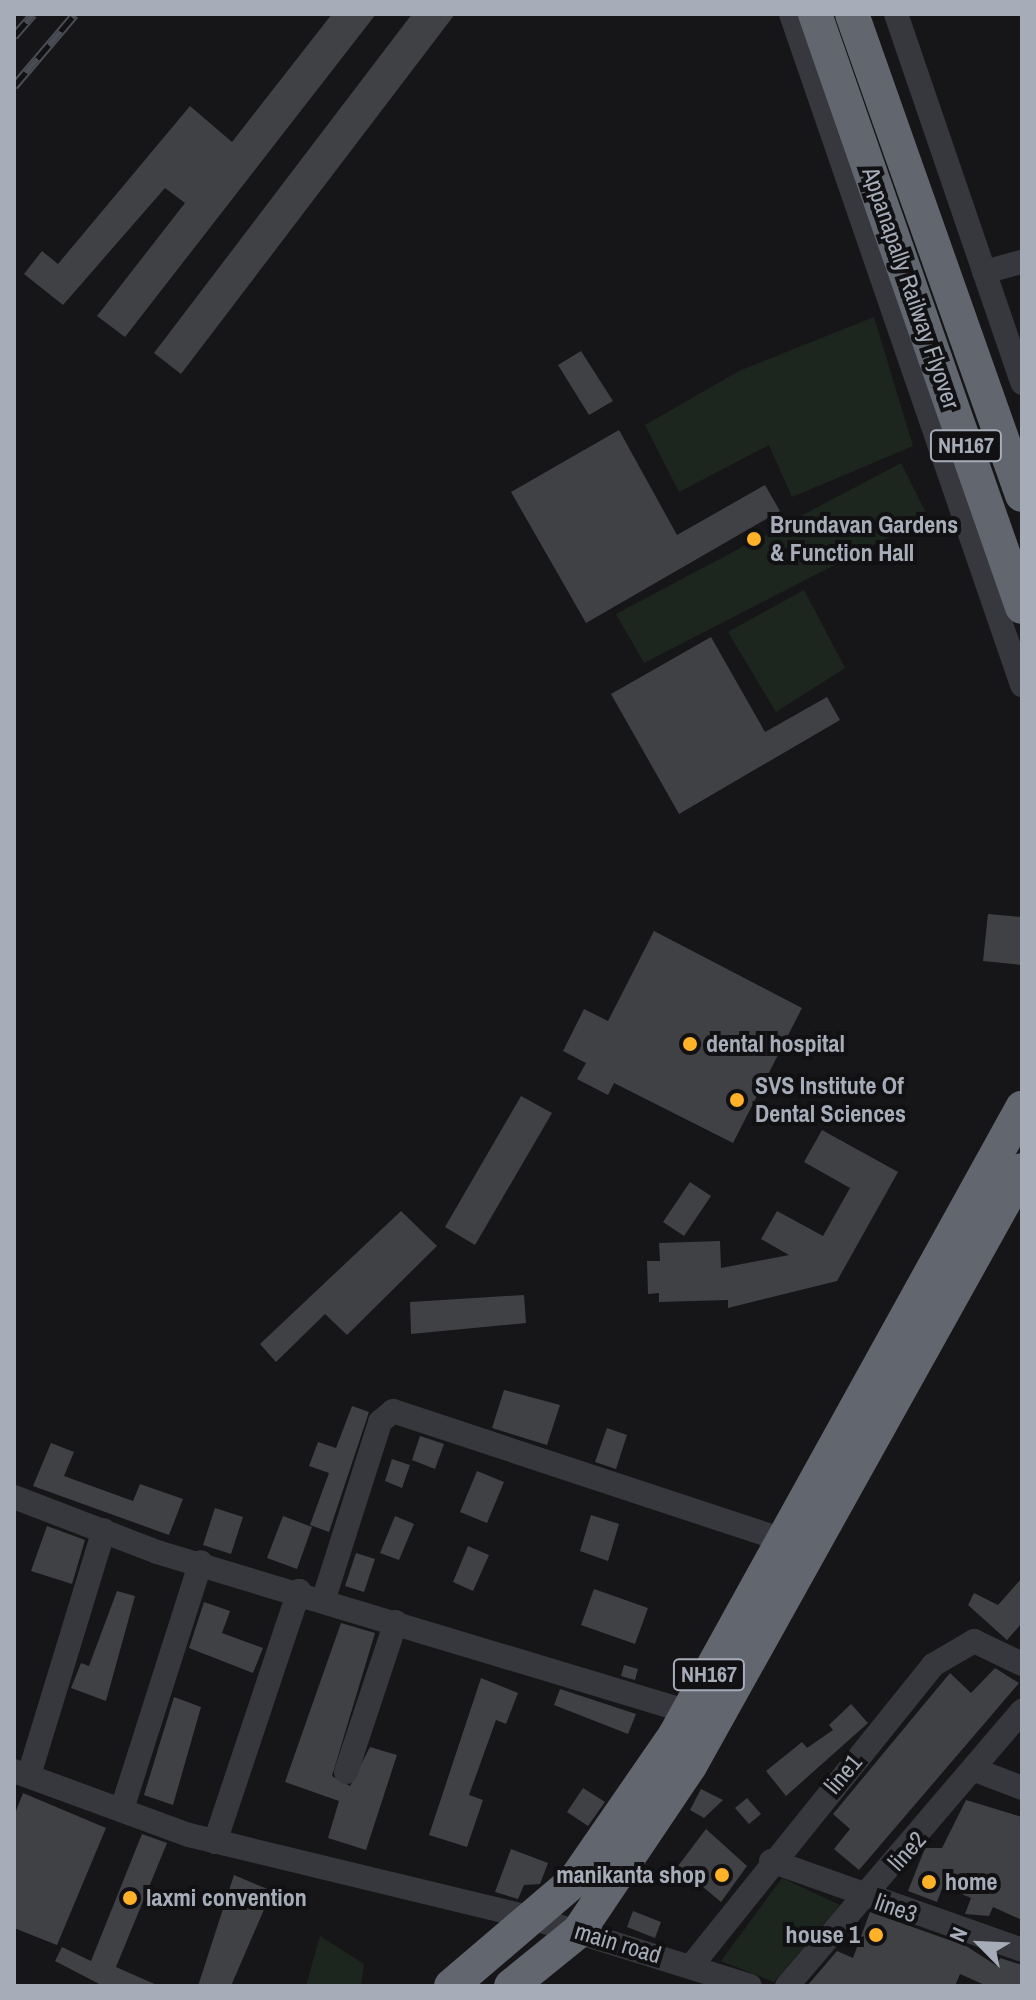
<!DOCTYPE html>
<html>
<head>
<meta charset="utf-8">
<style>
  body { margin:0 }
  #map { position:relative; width:1036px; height:2000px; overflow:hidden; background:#161618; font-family:"Archivo Narrow",sans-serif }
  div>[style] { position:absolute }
  .green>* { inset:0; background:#1d261e }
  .building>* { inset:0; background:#404145 }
  .minor>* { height:24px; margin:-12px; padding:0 12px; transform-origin:12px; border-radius:12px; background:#36383d }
  .highway>* { height:34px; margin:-17px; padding:0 17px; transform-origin:17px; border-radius:17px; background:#62666f }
  .rail>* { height:9px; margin-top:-4.5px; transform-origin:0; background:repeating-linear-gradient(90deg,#111113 0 18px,#494c53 0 36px); box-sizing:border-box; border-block:2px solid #494c53 }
  .dots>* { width:22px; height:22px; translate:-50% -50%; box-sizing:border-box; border:4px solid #111113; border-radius:50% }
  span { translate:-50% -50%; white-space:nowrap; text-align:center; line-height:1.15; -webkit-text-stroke:8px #111113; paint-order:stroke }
  .shield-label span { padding:2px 6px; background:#111113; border:2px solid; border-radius:6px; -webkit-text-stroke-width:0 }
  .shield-label { font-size:22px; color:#a6adb9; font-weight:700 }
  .street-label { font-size:24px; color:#a6adb9 }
  .poi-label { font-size:24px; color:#a6adb9; font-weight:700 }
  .left { translate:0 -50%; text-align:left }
  .right { translate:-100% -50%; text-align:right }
  .frame { position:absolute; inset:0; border:16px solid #a6adb9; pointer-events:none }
  .north { position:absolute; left:940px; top:1904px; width:80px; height:80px; -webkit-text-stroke:6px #111113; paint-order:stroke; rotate:294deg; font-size:22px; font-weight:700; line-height:32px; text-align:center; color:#a6adb9 }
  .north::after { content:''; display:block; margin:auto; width:28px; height:36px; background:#a6adb9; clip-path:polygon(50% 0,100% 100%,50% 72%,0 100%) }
</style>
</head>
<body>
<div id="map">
  <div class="green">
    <i style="clip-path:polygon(874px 317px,913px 446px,792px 497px,769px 445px,679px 492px,645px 425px,739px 371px)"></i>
    <i style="clip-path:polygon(901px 463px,928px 517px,644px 663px,616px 614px)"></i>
    <i style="clip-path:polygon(804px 590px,845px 668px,776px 712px,728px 632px)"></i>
    <i style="clip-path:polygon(782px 1878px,840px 1905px,774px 1982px,721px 1961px)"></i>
    <i style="clip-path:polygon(320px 1936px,364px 1964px,361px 1986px,306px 1986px)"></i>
  </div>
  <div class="building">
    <i style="clip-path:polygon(332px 14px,376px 14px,125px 337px,97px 316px,185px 203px,165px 188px,63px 305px,24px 274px,42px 251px,58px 264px,190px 106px,232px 142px)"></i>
    <i style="clip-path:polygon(412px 14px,455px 14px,181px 374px,154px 353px)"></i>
    <i style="clip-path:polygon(581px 351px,613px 401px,589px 415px,558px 365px)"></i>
    <i style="clip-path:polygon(619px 430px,677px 535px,765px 485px,780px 511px,586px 623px,511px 492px)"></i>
    <i style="clip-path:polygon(711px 637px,765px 732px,827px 697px,840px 720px,679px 814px,611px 694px)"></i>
    <i style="clip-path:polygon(988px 914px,1022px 917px,1022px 965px,983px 961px)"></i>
    <i style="clip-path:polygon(654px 931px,802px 1008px,733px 1143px,614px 1083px,608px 1095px,577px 1079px,586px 1063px,563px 1051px,584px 1009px,608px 1021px)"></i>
    <i style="clip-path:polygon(521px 1096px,552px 1113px,475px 1245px,445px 1227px)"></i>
    <i style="clip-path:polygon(822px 1130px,898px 1172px,837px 1281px,728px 1308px,728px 1300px,659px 1302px,659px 1293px,648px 1294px,647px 1261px,660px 1261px,659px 1243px,720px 1241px,721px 1268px,789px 1255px,761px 1239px,777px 1211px,823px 1236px,850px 1188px,804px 1162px)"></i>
    <i style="clip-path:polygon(690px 1182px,711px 1196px,684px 1236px,663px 1222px)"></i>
    <i style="clip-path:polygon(401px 1211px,437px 1246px,347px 1335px,325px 1314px,276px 1362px,260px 1344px)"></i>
    <i style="clip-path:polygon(524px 1295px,526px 1323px,411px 1334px,410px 1302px)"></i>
    <i style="clip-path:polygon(504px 1390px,560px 1405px,547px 1445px,492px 1428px)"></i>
    <i style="clip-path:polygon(352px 1406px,369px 1412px,329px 1532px,310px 1525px,329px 1473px,309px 1466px,318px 1442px,336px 1448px)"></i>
    <i style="clip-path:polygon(607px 1428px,627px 1435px,616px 1469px,595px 1462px)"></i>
    <i style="clip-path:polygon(420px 1436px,444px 1444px,435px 1469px,412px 1460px)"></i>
    <i style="clip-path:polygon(51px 1443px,74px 1452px,64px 1476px,133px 1501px,140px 1484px,183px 1499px,169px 1535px,33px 1486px)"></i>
    <i style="clip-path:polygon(392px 1459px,410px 1465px,402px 1488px,385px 1481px)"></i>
    <i style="clip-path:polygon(477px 1471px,504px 1482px,487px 1523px,460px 1512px)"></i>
    <i style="clip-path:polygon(215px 1508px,243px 1517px,231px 1554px,203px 1545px)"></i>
    <i style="clip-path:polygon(591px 1515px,619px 1524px,608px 1561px,580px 1551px)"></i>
    <i style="clip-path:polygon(283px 1516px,312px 1527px,297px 1569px,267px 1558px)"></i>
    <i style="clip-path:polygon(395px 1516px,414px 1524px,399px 1560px,380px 1553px)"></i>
    <i style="clip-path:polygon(47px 1526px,85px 1540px,72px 1584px,31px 1571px)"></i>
    <i style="clip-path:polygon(468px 1546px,489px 1555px,473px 1591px,453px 1582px)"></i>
    <i style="clip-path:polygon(356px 1553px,375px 1559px,364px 1592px,345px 1586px)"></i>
    <i style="clip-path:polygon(1022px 1578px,1022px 1623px,1007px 1640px,968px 1605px,974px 1593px,998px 1605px)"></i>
    <i style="clip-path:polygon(594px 1589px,648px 1608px,635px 1644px,581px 1625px)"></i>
    <i style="clip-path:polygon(117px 1591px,135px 1596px,106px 1701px,71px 1688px,81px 1663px,89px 1666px)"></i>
    <i style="clip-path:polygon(204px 1602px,230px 1611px,222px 1633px,263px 1648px,253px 1673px,189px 1648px)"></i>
    <i style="clip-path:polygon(341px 1623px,375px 1633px,332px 1776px,350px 1786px,370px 1747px,397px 1755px,366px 1850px,328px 1838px,339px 1801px,285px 1782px)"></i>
    <i style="clip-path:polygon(624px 1665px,638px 1669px,635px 1680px,621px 1676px)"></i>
    <i style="clip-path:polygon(995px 1668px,1019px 1683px,859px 1870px,834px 1849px,850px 1829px,833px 1814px,950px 1673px,971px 1693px)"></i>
    <i style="clip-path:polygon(481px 1678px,518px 1693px,506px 1724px,496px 1720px,469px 1795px,483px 1800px,467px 1847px,429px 1835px)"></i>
    <i style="clip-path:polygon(560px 1689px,636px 1714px,628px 1734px,554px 1705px)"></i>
    <i style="clip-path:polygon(174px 1697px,201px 1707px,173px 1805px,144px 1795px)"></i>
    <i style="clip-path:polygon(851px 1704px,868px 1723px,786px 1796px,766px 1771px,802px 1742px,807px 1748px,833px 1730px,829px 1725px)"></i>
    <i style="clip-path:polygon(583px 1788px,605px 1802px,588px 1826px,567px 1812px)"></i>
    <i style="clip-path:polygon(701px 1789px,723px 1800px,704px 1818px,690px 1810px)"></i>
    <i style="clip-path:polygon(23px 1793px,106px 1828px,57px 1945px,14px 1928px,14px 1816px)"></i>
    <i style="clip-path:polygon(747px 1798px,761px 1814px,749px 1824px,735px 1808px)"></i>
    <i style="clip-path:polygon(966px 1800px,1022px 1817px,1022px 1920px,993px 1907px,989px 1916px,965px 1914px,971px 1898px,943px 1886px,937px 1902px,908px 1891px,925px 1848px,942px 1848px)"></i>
    <i style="clip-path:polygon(706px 1829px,747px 1866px,721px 1902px,678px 1866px)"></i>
    <i style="clip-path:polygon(142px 1834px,167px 1843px,116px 1967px,159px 1986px,103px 1986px,55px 1961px,62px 1947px,91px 1961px)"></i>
    <i style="clip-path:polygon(511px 1849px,548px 1863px,540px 1884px,524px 1885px,518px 1899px,495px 1892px)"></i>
    <i style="clip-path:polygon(234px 1875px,272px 1891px,231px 1986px,198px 1986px)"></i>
    <i style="clip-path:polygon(633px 1911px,661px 1922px,655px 1938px,627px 1927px)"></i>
    <i style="clip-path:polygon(870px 1912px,966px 1946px,997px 1966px,1000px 1958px,1022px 1965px,1022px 1986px,987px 1986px,960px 1974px,955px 1986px,807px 1986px,837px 1951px,853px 1958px)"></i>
  </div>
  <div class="minor">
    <i style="left:791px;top:14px;width:710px;rotate:71deg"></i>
    <i style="left:896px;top:14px;width:390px;rotate:71.1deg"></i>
    <i style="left:984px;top:272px;width:39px;rotate:-15deg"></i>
    <i style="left:14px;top:1497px;width:153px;rotate:21deg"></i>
    <i style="left:157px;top:1552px;width:556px;rotate:16.74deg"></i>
    <i style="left:324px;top:1598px;width:185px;rotate:-72.3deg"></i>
    <i style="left:380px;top:1422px;width:17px;rotate:-40deg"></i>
    <i style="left:393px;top:1411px;width:410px;rotate:18.3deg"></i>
    <i style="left:14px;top:1771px;width:186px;rotate:20.1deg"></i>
    <i style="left:189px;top:1835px;width:353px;rotate:13.6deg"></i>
    <i style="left:532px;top:1918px;width:228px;rotate:17.3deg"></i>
    <i style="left:978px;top:1771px;width:47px;rotate:21.1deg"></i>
    <i style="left:346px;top:1772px;width:158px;rotate:-71.6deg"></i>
    <i style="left:29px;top:1775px;width:256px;rotate:-73deg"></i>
    <i style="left:122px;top:1809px;width:259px;rotate:-72.3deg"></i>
    <i style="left:215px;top:1842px;width:265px;rotate:-71.5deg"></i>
    <i style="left:771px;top:1861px;width:266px;rotate:19.5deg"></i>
    <i style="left:692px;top:1965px;width:385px;rotate:-51.2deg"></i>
    <i style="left:933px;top:1665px;width:48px;rotate:-30.3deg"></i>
    <i style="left:974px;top:1641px;width:53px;rotate:25.6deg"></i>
    <i style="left:787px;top:1986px;width:362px;rotate:-49.5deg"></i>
  </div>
  <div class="highway">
    <i style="left:815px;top:14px;width:628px;rotate:70.76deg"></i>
    <i style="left:852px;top:14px;width:510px;rotate:70.54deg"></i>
    <i style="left:451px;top:1986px;width:163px;rotate:-40.5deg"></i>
    <i style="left:575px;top:1880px;width:176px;rotate:-55.4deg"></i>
    <i style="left:675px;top:1735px;width:717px;rotate:-61.04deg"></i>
    <i style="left:511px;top:1986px;width:87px;rotate:-39deg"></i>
    <i style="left:579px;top:1931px;width:199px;rotate:-56.1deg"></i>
    <i style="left:690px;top:1766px;width:682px;rotate:-60.88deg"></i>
  </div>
  <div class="rail">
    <i style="left:14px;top:36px;width:29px;rotate:-49deg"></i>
    <i style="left:14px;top:86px;width:94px;rotate:-49.7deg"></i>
  </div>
  <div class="dots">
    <i style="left:754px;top:539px;background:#ffb127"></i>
    <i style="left:690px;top:1044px;background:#ffb127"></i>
    <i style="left:737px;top:1100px;background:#ffb127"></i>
    <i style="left:722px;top:1875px;background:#ffb127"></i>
    <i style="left:929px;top:1882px;background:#ffb127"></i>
    <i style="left:130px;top:1898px;background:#ffb127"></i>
    <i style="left:876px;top:1935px;background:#ffb127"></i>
  </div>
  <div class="shield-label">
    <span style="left:966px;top:446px">NH167</span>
    <span style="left:709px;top:1675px">NH167</span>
  </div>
  <div class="street-label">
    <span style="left:911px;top:288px;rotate:71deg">Appanapally Railway Flyover</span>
    <span style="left:843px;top:1774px;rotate:-50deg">line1</span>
    <span style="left:907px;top:1851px;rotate:-48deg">line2</span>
    <span style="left:896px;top:1908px;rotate:19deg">line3</span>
    <span style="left:618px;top:1943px;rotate:17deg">main road</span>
  </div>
  <div class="poi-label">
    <span class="left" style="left:770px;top:539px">Brundavan Gardens<br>&amp; Function Hall</span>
    <span class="left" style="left:706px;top:1044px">dental hospital</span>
    <span class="left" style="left:755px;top:1100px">SVS Institute Of<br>Dental Sciences</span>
    <span class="right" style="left:706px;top:1875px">manikanta shop</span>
    <span class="left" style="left:945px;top:1882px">home</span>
    <span class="left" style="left:146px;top:1898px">laxmi convention</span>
    <span class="right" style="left:860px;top:1935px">house 1</span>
  </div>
  <div class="frame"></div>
  <div class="north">N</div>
</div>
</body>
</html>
